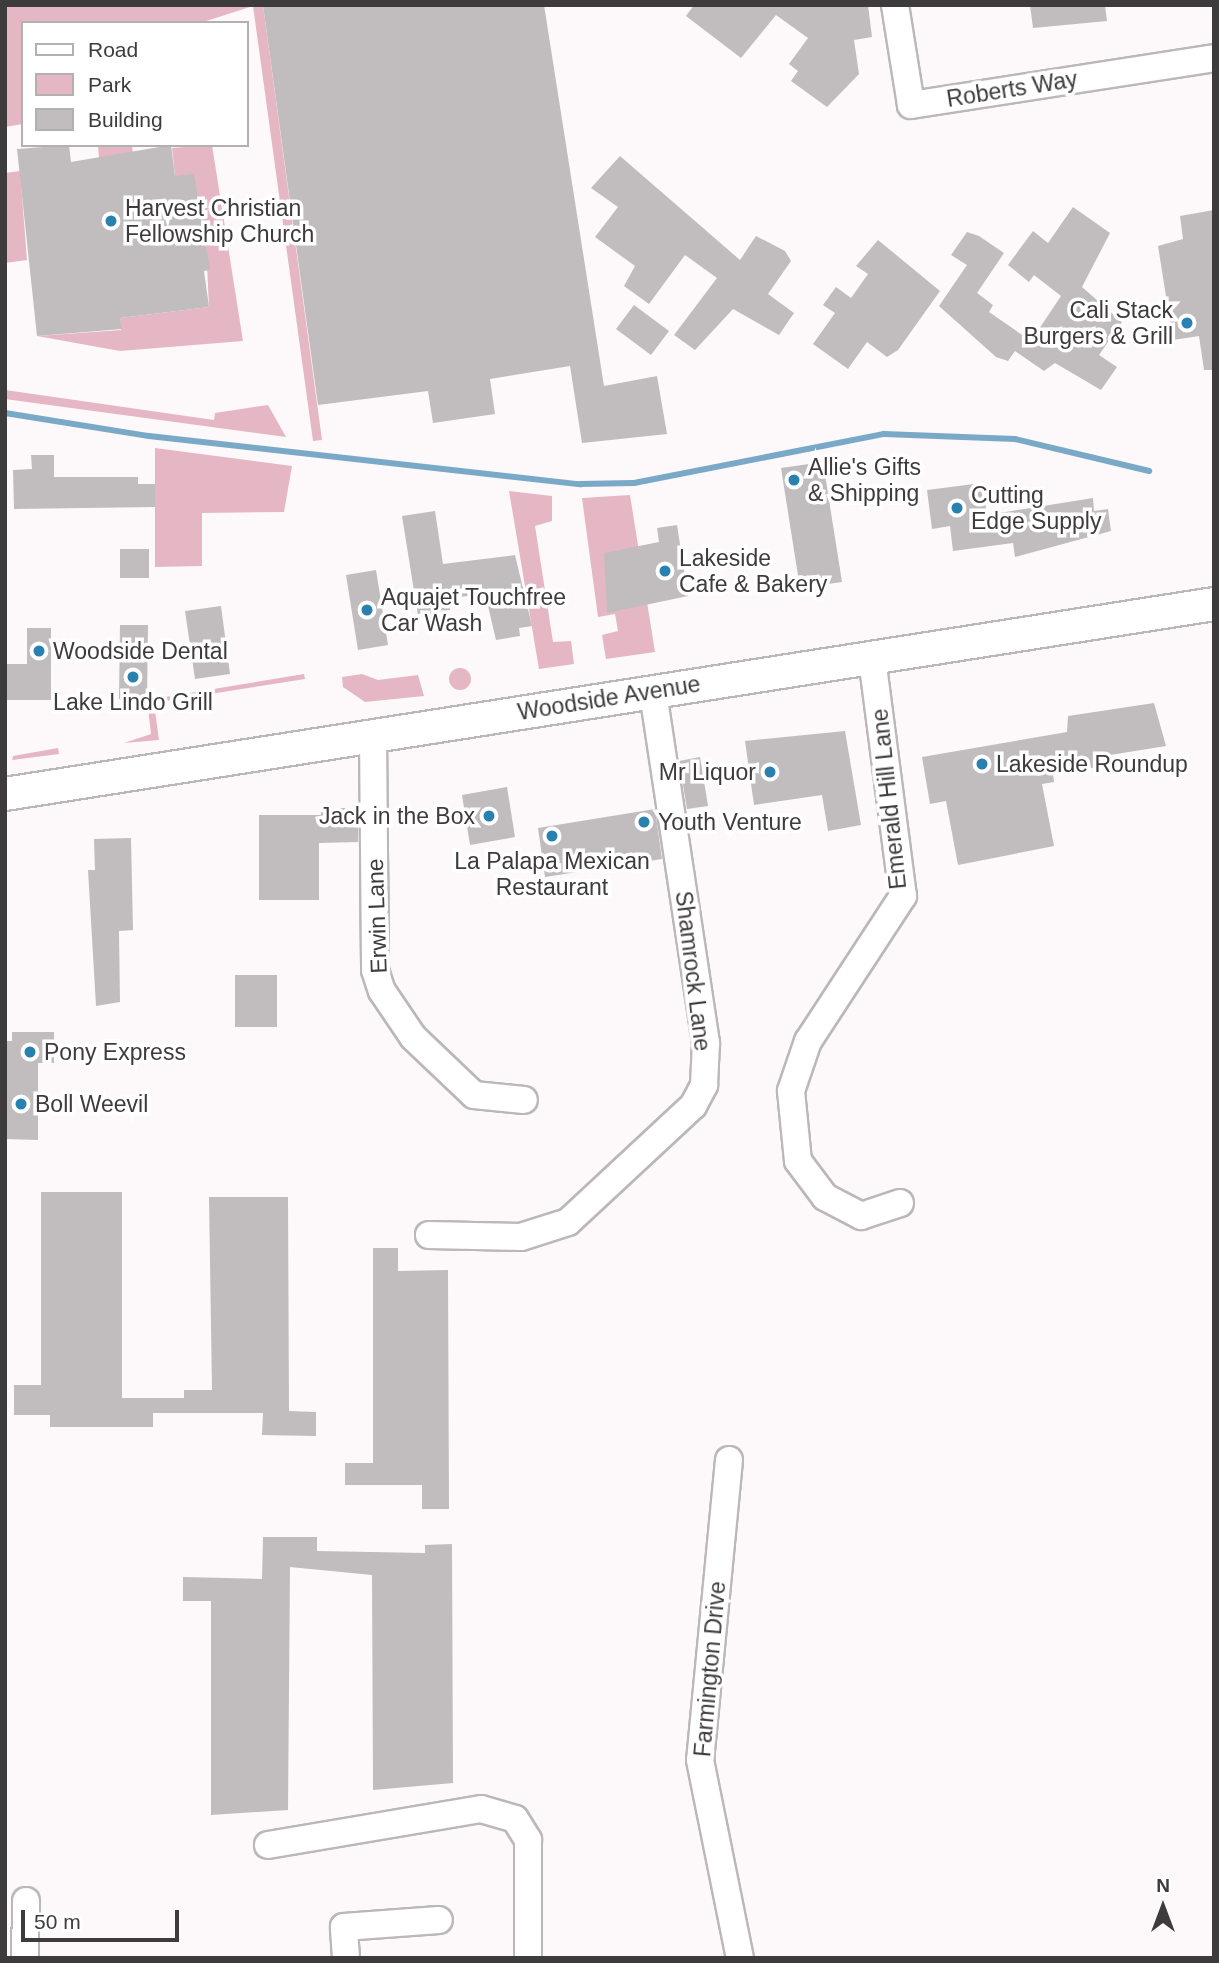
<!DOCTYPE html>
<html>
<head>
<meta charset="utf-8">
<style>
  body { margin:0 }
  #map { position:relative; width:1219px; height:1963px; overflow:hidden; background:#fdf8f9; font-family:Arial,sans-serif }
  div>[style] { position:absolute }
  .green>* { inset:0; background:#e5b7c4 }
  .round { border-radius:50% }
  .stream>* { height:6px; margin:-3px; padding:0 3px; transform-origin:3px; border-radius:3px; background:#79a9c7 }
  .building>* { inset:0; background:#c1bcbd }
  .roads { filter:drop-shadow(2px 0 #bcb7b8) drop-shadow(-2px 0 #bcb7b8) drop-shadow(0 2px #bcb7b8) drop-shadow(0 -2px #bcb7b8) }
  .minor>* { height:26px; margin:-13px; padding:0 13px; transform-origin:13px; border-radius:13px; background:#fff }
  .major>* { height:32px; margin:-16px; padding:0 16px; transform-origin:16px; border-radius:16px; background:#fff }
  .dots>* { width:19px; height:19px; translate:-50% -50%; box-sizing:border-box; border:4px solid #fff; border-radius:50% }
  span { translate:-50% -50%; white-space:nowrap; text-align:center; line-height:1.15; -webkit-text-stroke:7px #fff; paint-order:stroke }
  .street-label { font-size:23px; color:#3e3b3c }
  .poi-label { font-size:23px; color:#3e3b3c }
  .left { translate:0 -50%; text-align:left }
  .right { translate:-100% -50%; text-align:right }
  .frame { position:absolute; inset:0; border:7px solid #3e3b3c; pointer-events:none }
  .legend { position:absolute; left:21px; top:21px; width:228px; height:126px; box-sizing:border-box; background:#fff; border:2px solid #b2b1b1; margin:0; padding:9px 12px; list-style:none; font-size:21px; color:#3e3b3c }
  .legend li { display:flex; align-items:center; gap:14px; height:35px }
  .legend b { width:35px; border:2px solid #b2b1b1 }
  .north { position:absolute; left:1128px; top:1872px; width:70px; height:70px; -webkit-text-stroke:5px #fff; paint-order:stroke; rotate:0deg; font-size:19px; font-weight:700; line-height:28px; text-align:center; color:#3e3b3c }
  .north::after { content:''; display:block; margin:auto; width:24px; height:32px; background:#3e3b3c; clip-path:polygon(50% 0,100% 100%,50% 72%,0 100%) }
  .scale { position:absolute; left:21px; top:1910px; width:158px; height:32px; box-sizing:border-box; border:4px solid #3e3b3c; border-top:0; padding-left:9px; font-size:21px; line-height:24px; white-space:nowrap; color:#3e3b3c; -webkit-text-stroke:5px #fff; paint-order:stroke }
</style>
</head>
<body>
<div id="map">
  <div class="green">
    <i style="clip-path:polygon(13px 5px,263px 5px,322px 440px,313px 441px,253px 6px,200px 23px,23px 23px,23px 124px,5px 127px,5px 8px)"></i>
    <i style="clip-path:polygon(98px 145px,132px 145px,133px 154px,99px 158px)"></i>
    <i style="clip-path:polygon(212px 145px,243px 341px,120px 351px,37px 336px,121px 330px,120px 318px,209px 307px,206px 244px,175px 176px,172px 148px)"></i>
    <i style="clip-path:polygon(20px 171px,27px 260px,5px 263px,5px 173px)"></i>
    <i style="clip-path:polygon(5px 390px,214px 420px,215px 413px,268px 405px,286px 437px,5px 399px)"></i>
    <i style="clip-path:polygon(155px 448px,292px 466px,284px 512px,202px 513px,202px 566px,155px 567px)"></i>
    <i style="clip-path:polygon(509px 491px,552px 496px,552px 521px,535px 526px,553px 642px,571px 641px,574px 664px,539px 669px)"></i>
    <i style="clip-path:polygon(630px 495px,655px 652px,606px 659px,602px 635px,618px 631px,615px 614px,598px 617px,582px 498px)"></i>
    <i class="round" style="left:449px;top:668px;width:22px;height:22px"></i>
    <i style="clip-path:polygon(304px 674px,305px 679px,154px 703px,159px 740px,124px 743px,151px 734px,147px 700px)"></i>
    <i style="clip-path:polygon(362px 674px,378px 680px,418px 675px,424px 696px,365px 702px,343px 687px,342px 677px)"></i>
    <i style="clip-path:polygon(58px 748px,59px 754px,12px 760px,13px 756px)"></i>
  </div>
  <div class="stream">
    <i style="left:5px;top:413px;width:146px;rotate:9.1deg"></i>
    <i style="left:149px;top:436px;width:434px;rotate:6.4deg"></i>
    <i style="left:580px;top:484px;width:54px;rotate:-1.1deg"></i>
    <i style="left:634px;top:483px;width:255px;rotate:-11.1deg"></i>
    <i style="left:884px;top:434px;width:131px;rotate:2.2deg"></i>
    <i style="left:1015px;top:439px;width:138px;rotate:13.4deg"></i>
  </div>
  <div class="building">
    <i style="clip-path:polygon(263px 5px,544px 5px,604px 386px,657px 376px,667px 434px,582px 443px,570px 366px,490px 379px,495px 414px,433px 423px,428px 391px,318px 405px)"></i>
    <i style="clip-path:polygon(694px 5px,868px 5px,872px 37px,854px 40px,859px 74px,827px 107px,791px 81px,798px 71px,789px 64px,808px 38px,776px 15px,741px 58px,686px 16px)"></i>
    <i style="clip-path:polygon(1030px 5px,1105px 5px,1107px 21px,1033px 28px)"></i>
    <i style="clip-path:polygon(69px 145px,71px 162px,171px 145px,175px 176px,194px 174px,210px 270px,204px 271px,209px 307px,120px 318px,122px 329px,37px 336px,17px 149px)"></i>
    <i style="clip-path:polygon(620px 156px,740px 260px,756px 236px,785px 251px,791px 261px,768px 294px,794px 313px,779px 335px,733px 309px,695px 350px,674px 335px,717px 278px,685px 255px,649px 304px,624px 286px,635px 266px,595px 237px,618px 207px,591px 188px)"></i>
    <i style="clip-path:polygon(1073px 207px,1110px 233px,1082px 287px,1122px 322px,1099px 355px,1117px 367px,1101px 390px,1055px 363px,1044px 371px,1015px 351px,1008px 361px,996px 357px,939px 306px,967px 265px,951px 255px,967px 232px,979px 236px,1004px 253px,977px 293px,993px 305px,989px 312px,1031px 341px,1061px 296px,1034px 275px,1029px 282px,1008px 265px,1033px 231px,1048px 243px)"></i>
    <i style="clip-path:polygon(1214px 210px,1214px 370px,1204px 370px,1199px 336px,1173px 340px,1158px 246px,1183px 239px,1180px 216px)"></i>
    <i style="clip-path:polygon(878px 240px,940px 291px,898px 350px,887px 357px,867px 342px,848px 369px,813px 344px,835px 313px,823px 305px,836px 287px,851px 298px,868px 274px,856px 266px)"></i>
    <i style="clip-path:polygon(634px 305px,669px 331px,651px 355px,616px 329px)"></i>
    <i style="clip-path:polygon(31px 455px,54px 455px,54px 477px,138px 477px,138px 484px,155px 484px,155px 507px,14px 509px,13px 470px,32px 469px)"></i>
    <i style="clip-path:polygon(823px 462px,842px 582px,800px 588px,781px 468px)"></i>
    <i style="clip-path:polygon(982px 483px,987px 515px,1093px 498px,1094px 511px,1108px 509px,1111px 531px,1015px 557px,1013px 543px,953px 551px,950px 526px,932px 529px,927px 490px)"></i>
    <i style="clip-path:polygon(435px 511px,443px 564px,515px 555px,532px 626px,519px 628px,520px 636px,496px 640px,485px 593px,449px 599px,450px 610px,418px 616px,402px 516px)"></i>
    <i style="clip-path:polygon(677px 525px,688px 596px,607px 613px,604px 553px,659px 542px,657px 528px)"></i>
    <i style="clip-path:polygon(120px 549px,149px 549px,149px 578px,120px 578px)"></i>
    <i style="clip-path:polygon(376px 570px,388px 645px,358px 650px,346px 575px)"></i>
    <i style="clip-path:polygon(221px 606px,230px 674px,195px 679px,185px 611px)"></i>
    <i style="clip-path:polygon(120px 625px,148px 625px,147px 700px,119px 699px)"></i>
    <i style="clip-path:polygon(27px 628px,51px 628px,51px 700px,5px 700px,5px 664px,27px 664px)"></i>
    <i style="clip-path:polygon(1154px 703px,1166px 746px,1110px 755px,1112px 765px,1053px 774px,1054px 782px,1042px 784px,1054px 846px,958px 865px,946px 801px,930px 804px,922px 757px,1067px 732px,1068px 716px)"></i>
    <i style="clip-path:polygon(845px 731px,861px 825px,828px 831px,822px 795px,754px 805px,745px 741px)"></i>
    <i style="clip-path:polygon(700px 757px,708px 806px,687px 809px,679px 761px)"></i>
    <i style="clip-path:polygon(507px 787px,515px 837px,470px 845px,462px 795px)"></i>
    <i style="clip-path:polygon(321px 808px,358px 808px,358px 842px,319px 843px,319px 900px,259px 900px,259px 815px,321px 815px)"></i>
    <i style="clip-path:polygon(655px 809px,662px 859px,545px 877px,538px 828px)"></i>
    <i style="clip-path:polygon(131px 838px,133px 930px,119px 931px,120px 1002px,96px 1006px,88px 870px,95px 870px,94px 839px)"></i>
    <i style="clip-path:polygon(235px 975px,277px 975px,277px 1027px,235px 1027px)"></i>
    <i style="clip-path:polygon(12px 1032px,54px 1032px,54px 1063px,38px 1063px,38px 1140px,5px 1139px,5px 1041px,12px 1041px)"></i>
    <i style="clip-path:polygon(41px 1192px,122px 1192px,122px 1398px,184px 1398px,184px 1390px,212px 1390px,209px 1197px,288px 1197px,289px 1411px,316px 1412px,316px 1436px,262px 1435px,263px 1413px,153px 1413px,153px 1427px,50px 1427px,50px 1415px,14px 1415px,14px 1385px,41px 1385px)"></i>
    <i style="clip-path:polygon(373px 1248px,398px 1248px,398px 1271px,448px 1270px,449px 1509px,422px 1509px,422px 1485px,345px 1485px,345px 1463px,373px 1463px)"></i>
    <i style="clip-path:polygon(263px 1537px,317px 1537px,317px 1551px,425px 1553px,425px 1545px,452px 1544px,453px 1783px,373px 1790px,372px 1575px,290px 1567px,288px 1810px,211px 1815px,211px 1601px,183px 1601px,183px 1577px,262px 1579px)"></i>
  </div>
  <div class="roads">
    <div class="minor">
      <i style="left:895px;top:5px;width:101px;rotate:80.9deg"></i>
      <i style="left:911px;top:105px;width:307px;rotate:-8.8deg"></i>
      <i style="left:872px;top:658px;width:240px;rotate:82.6deg"></i>
      <i style="left:903px;top:896px;width:173px;rotate:123.2deg"></i>
      <i style="left:808px;top:1041px;width:53px;rotate:108.8deg"></i>
      <i style="left:791px;top:1091px;width:70px;rotate:84.3deg"></i>
      <i style="left:798px;top:1161px;width:45px;rotate:53.1deg"></i>
      <i style="left:825px;top:1197px;width:41px;rotate:27.8deg"></i>
      <i style="left:861px;top:1216px;width:41px;rotate:-18.4deg"></i>
      <i style="left:373px;top:735px;width:235px;rotate:89.5deg"></i>
      <i style="left:375px;top:970px;width:22px;rotate:72deg"></i>
      <i style="left:382px;top:991px;width:55px;rotate:56deg"></i>
      <i style="left:413px;top:1037px;width:84px;rotate:43.6deg"></i>
      <i style="left:474px;top:1095px;width:50px;rotate:5.7deg"></i>
      <i style="left:429px;top:1235px;width:92px;rotate:1.2deg"></i>
      <i style="left:521px;top:1237px;width:49px;rotate:-17.7deg"></i>
      <i style="left:568px;top:1222px;width:171px;rotate:-42.9deg"></i>
      <i style="left:693px;top:1106px;width:24px;rotate:-62deg"></i>
      <i style="left:704px;top:1085px;width:42px;rotate:-87.3deg"></i>
      <i style="left:706px;top:1043px;width:356px;rotate:-98.6deg"></i>
      <i style="left:729px;top:1460px;width:301px;rotate:95.5deg"></i>
      <i style="left:700px;top:1760px;width:202px;rotate:78.6deg"></i>
      <i style="left:268px;top:1845px;width:216px;rotate:-9.6deg"></i>
      <i style="left:481px;top:1809px;width:35px;rotate:16deg"></i>
      <i style="left:515px;top:1819px;width:25px;rotate:58deg"></i>
      <i style="left:528px;top:1840px;width:118px;rotate:90deg"></i>
      <i style="left:25px;top:1958px;width:57px;rotate:-89deg"></i>
      <i style="left:346px;top:1958px;width:31px;rotate:-94deg"></i>
      <i style="left:344px;top:1927px;width:95px;rotate:-4.2deg"></i>
    </div>
    <div class="major">
      <i style="left:5px;top:794px;width:1224px;rotate:-8.93deg"></i>
    </div>
  </div>
  <div class="dots">
    <i style="left:111px;top:221px;background:#2881af"></i>
    <i style="left:1187px;top:323px;background:#2881af"></i>
    <i style="left:794px;top:480px;background:#2881af"></i>
    <i style="left:957px;top:508px;background:#2881af"></i>
    <i style="left:665px;top:571px;background:#2881af"></i>
    <i style="left:367px;top:610px;background:#2881af"></i>
    <i style="left:39px;top:651px;background:#2881af"></i>
    <i style="left:133px;top:677px;background:#2881af"></i>
    <i style="left:982px;top:764px;background:#2881af"></i>
    <i style="left:770px;top:772px;background:#2881af"></i>
    <i style="left:489px;top:816px;background:#2881af"></i>
    <i style="left:644px;top:822px;background:#2881af"></i>
    <i style="left:552px;top:836px;background:#2881af"></i>
    <i style="left:30px;top:1052px;background:#2881af"></i>
    <i style="left:21px;top:1104px;background:#2881af"></i>
  </div>
  <div class="street-label">
    <span style="left:1012px;top:89px;rotate:-9deg">Roberts Way</span>
    <span style="left:609px;top:698px;rotate:-9deg">Woodside Avenue</span>
    <span style="left:889px;top:799px;rotate:-96deg">Emerald Hill Lane</span>
    <span style="left:377px;top:916px;rotate:-92deg">Erwin Lane</span>
    <span style="left:693px;top:971px;rotate:83deg">Shamrock Lane</span>
    <span style="left:710px;top:1669px;rotate:-85deg">Farmington Drive</span>
  </div>
  <div class="poi-label">
    <span class="left" style="left:125px;top:221px">Harvest Christian<br>Fellowship Church</span>
    <span class="right" style="left:1173px;top:323px">Cali Stack<br>Burgers &amp; Grill</span>
    <span class="left" style="left:808px;top:480px">Allie's Gifts<br>&amp; Shipping</span>
    <span class="left" style="left:971px;top:508px">Cutting<br>Edge Supply</span>
    <span class="left" style="left:679px;top:571px">Lakeside<br>Cafe &amp; Bakery</span>
    <span class="left" style="left:381px;top:610px">Aquajet Touchfree<br>Car Wash</span>
    <span class="left" style="left:53px;top:651px">Woodside Dental</span>
    <span style="left:133px;top:702px">Lake Lindo Grill</span>
    <span class="left" style="left:996px;top:764px">Lakeside Roundup</span>
    <span class="right" style="left:756px;top:772px">Mr Liquor</span>
    <span class="right" style="left:475px;top:816px">Jack in the Box</span>
    <span class="left" style="left:658px;top:822px">Youth Venture</span>
    <span style="left:552px;top:874px">La Palapa Mexican<br>Restaurant</span>
    <span class="left" style="left:44px;top:1052px">Pony Express</span>
    <span class="left" style="left:35px;top:1104px">Boll Weevil</span>
  </div>
  <div class="frame"></div>
  <ul class="legend">
  <li><b style="height:9px;background:#fff"></b>Road</li>
  <li><b style="height:19px;background:#e5b7c4"></b>Park</li>
  <li><b style="height:19px;background:#c1bcbd"></b>Building</li>
  </ul>
  <div class="north">N</div>
  <div class="scale">50 m</div>
</div>
</body>
</html>
